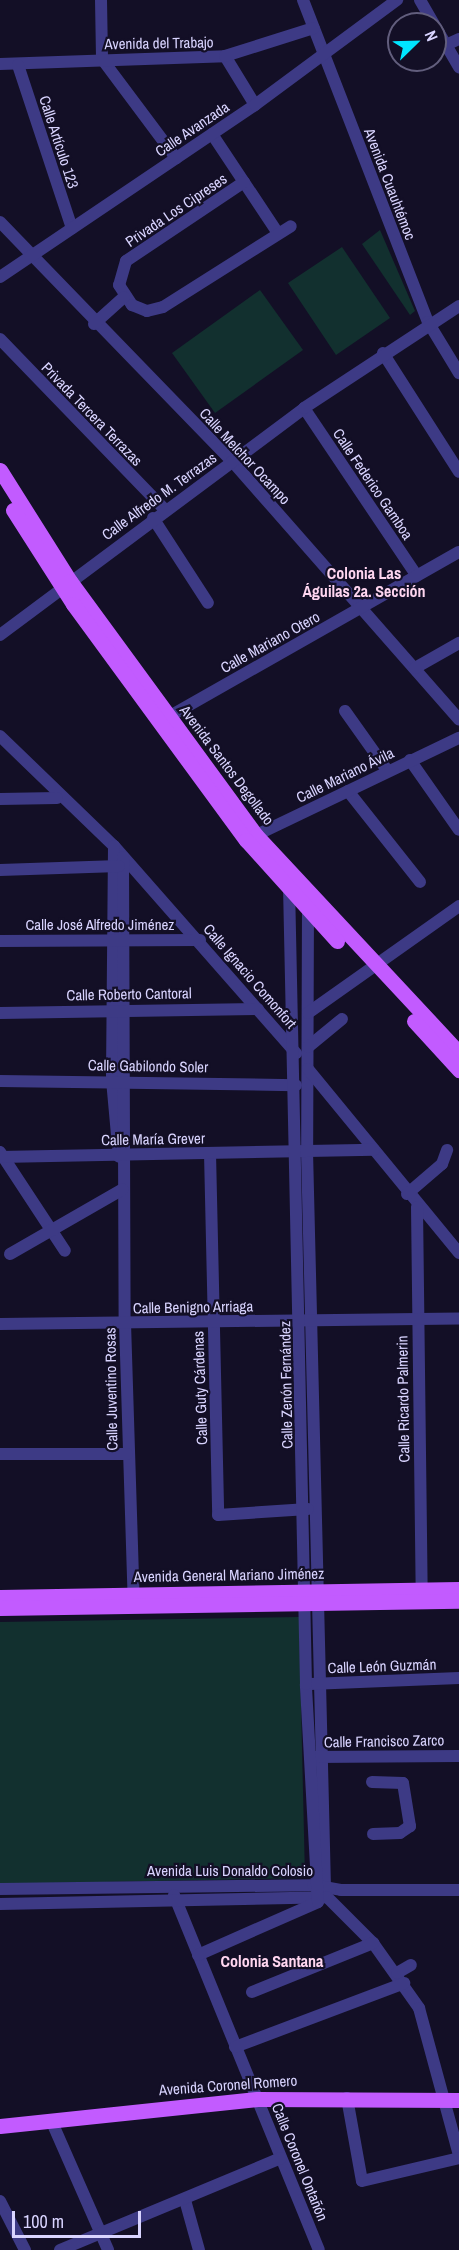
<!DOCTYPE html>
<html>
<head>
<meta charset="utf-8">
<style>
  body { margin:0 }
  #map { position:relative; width:459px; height:2250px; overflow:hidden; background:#130f26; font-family:"Archivo Narrow",sans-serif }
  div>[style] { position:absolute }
  .green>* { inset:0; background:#12302f }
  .minor>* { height:12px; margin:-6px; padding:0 6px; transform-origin:6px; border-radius:6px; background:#3d3a85 }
  .major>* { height:15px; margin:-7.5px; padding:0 7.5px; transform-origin:7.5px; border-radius:7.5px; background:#c25bff }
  span { translate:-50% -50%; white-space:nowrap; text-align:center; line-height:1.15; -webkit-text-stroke:4.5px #130f26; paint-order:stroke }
  .street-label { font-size:15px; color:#d9d4ff }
  .neighbourhood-label { font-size:16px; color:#ffd6f0; font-weight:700 }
  .north { position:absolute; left:387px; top:12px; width:60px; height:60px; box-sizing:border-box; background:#130f26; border:2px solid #625e7d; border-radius:50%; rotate:67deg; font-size:16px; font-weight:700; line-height:24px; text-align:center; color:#d9d4ff }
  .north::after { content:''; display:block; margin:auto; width:21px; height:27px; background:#00e5ff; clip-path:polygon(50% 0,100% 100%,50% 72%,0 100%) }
  .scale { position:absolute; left:12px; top:2211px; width:129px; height:27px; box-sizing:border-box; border:3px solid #d9d4ff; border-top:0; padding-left:8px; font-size:18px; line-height:21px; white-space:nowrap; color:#d9d4ff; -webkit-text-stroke:4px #130f26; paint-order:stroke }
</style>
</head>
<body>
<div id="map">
  <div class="green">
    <i style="clip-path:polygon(380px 230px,415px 311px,410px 315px,362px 244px)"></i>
    <i style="clip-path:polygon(342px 247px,390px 318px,336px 355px,288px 283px)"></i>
    <i style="clip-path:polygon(260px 290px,303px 350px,215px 413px,172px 353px)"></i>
    <i style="clip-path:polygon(299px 1617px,305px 1878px,0 1884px,0 1622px)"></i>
  </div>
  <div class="minor">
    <i style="left:101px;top:0;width:59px;rotate:89deg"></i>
    <i style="left:102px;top:59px;width:124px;rotate:53.2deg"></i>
    <i style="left:303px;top:0;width:345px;rotate:68.8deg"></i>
    <i style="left:428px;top:322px;width:60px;rotate:58.7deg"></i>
    <i style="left:420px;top:0;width:28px;rotate:60deg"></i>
    <i style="left:435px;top:26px;width:48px;rotate:59.7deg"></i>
    <i style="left:446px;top:45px;width:14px;rotate:-25deg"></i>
    <i style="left:225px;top:56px;width:57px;rotate:58.5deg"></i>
    <i style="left:0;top:64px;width:225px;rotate:-2deg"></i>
    <i style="left:225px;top:56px;width:93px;rotate:-17.5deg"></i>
    <i style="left:18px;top:65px;width:172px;rotate:71.7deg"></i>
    <i style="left:212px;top:134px;width:118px;rotate:56.4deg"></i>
    <i style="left:244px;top:182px;width:142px;rotate:146.2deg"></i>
    <i style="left:126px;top:261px;width:25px;rotate:106deg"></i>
    <i style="left:119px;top:285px;width:24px;rotate:57deg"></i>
    <i style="left:132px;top:305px;width:16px;rotate:22deg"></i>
    <i style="left:147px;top:311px;width:16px;rotate:-14deg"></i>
    <i style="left:163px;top:307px;width:151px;rotate:-32.3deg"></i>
    <i style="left:0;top:222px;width:333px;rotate:45.9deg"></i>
    <i style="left:232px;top:461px;width:344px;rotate:48.7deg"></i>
    <i style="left:0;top:277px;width:308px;rotate:-34deg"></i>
    <i style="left:255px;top:105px;width:177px;rotate:-36.5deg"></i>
    <i style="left:94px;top:324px;width:40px;rotate:-42deg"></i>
    <i style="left:0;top:339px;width:236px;rotate:46deg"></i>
    <i style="left:383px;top:353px;width:141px;rotate:57.4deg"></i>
    <i style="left:304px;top:408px;width:202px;rotate:56.1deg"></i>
    <i style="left:153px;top:518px;width:101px;rotate:57.1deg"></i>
    <i style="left:0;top:635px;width:379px;rotate:-36.7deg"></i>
    <i style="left:304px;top:408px;width:186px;rotate:-33.3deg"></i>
    <i style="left:415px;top:668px;width:51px;rotate:-29.6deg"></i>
    <i style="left:345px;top:711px;width:72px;rotate:54.6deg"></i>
    <i style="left:163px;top:720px;width:340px;rotate:-29.6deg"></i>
    <i style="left:0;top:736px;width:158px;rotate:44deg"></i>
    <i style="left:114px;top:846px;width:276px;rotate:48.7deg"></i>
    <i style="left:410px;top:760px;width:85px;rotate:55deg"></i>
    <i style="left:348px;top:791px;width:116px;rotate:51.6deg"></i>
    <i style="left:0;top:799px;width:57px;rotate:-1deg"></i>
    <i style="left:250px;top:838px;width:232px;rotate:-25.6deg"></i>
    <i style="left:114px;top:846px;width:234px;rotate:90.5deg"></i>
    <i style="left:112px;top:1080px;width:77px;rotate:84.8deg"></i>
    <i style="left:123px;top:857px;width:466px;rotate:89.8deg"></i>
    <i style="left:125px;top:1323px;width:280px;rotate:88.2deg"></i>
    <i style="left:0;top:870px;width:119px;rotate:-1.9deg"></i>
    <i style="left:308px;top:904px;width:247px;rotate:90.2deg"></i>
    <i style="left:307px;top:1151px;width:736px;rotate:88.6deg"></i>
    <i style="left:325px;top:1887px;width:12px;rotate:138deg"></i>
    <i style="left:0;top:941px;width:200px;rotate:-0.3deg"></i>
    <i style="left:0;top:1013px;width:258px;rotate:-0.9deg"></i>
    <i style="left:308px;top:1013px;width:185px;rotate:-35.3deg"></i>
    <i style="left:308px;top:1047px;width:44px;rotate:-39.5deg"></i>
    <i style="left:308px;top:1069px;width:238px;rotate:50.6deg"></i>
    <i style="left:0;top:1081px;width:296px;rotate:0.8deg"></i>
    <i style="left:0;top:1152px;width:118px;rotate:56.7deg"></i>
    <i style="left:210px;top:1153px;width:362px;rotate:88.7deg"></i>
    <i style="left:218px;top:1515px;width:90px;rotate:-3.8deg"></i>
    <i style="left:0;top:1157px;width:374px;rotate:-1.1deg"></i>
    <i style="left:407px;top:1194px;width:46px;rotate:-40.6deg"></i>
    <i style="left:442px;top:1164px;width:15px;rotate:-70deg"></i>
    <i style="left:417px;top:1207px;width:383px;rotate:89.3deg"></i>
    <i style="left:10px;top:1254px;width:130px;rotate:-29.9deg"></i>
    <i style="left:0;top:1324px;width:459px;rotate:-0.7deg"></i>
    <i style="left:0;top:1454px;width:127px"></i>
    <i style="left:310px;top:1684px;width:149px;rotate:-2.3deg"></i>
    <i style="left:313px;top:1757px;width:146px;rotate:-0.4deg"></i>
    <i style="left:372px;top:1782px;width:31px;rotate:2deg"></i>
    <i style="left:403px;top:1783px;width:44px;rotate:80.8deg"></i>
    <i style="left:410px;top:1826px;width:12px;rotate:145deg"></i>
    <i style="left:400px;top:1833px;width:27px;rotate:178deg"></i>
    <i style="left:0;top:1889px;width:313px;rotate:-0.7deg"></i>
    <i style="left:313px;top:1885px;width:28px;rotate:10deg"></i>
    <i style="left:341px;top:1890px;width:118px"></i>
    <i style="left:174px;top:1895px;width:383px;rotate:67.8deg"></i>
    <i style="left:0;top:1904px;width:327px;rotate:-1.2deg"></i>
    <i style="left:327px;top:1897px;width:65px;rotate:45deg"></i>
    <i style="left:373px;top:1943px;width:80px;rotate:54.7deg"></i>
    <i style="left:419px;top:2008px;width:152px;rotate:74.8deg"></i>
    <i style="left:198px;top:1955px;width:131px;rotate:-23.8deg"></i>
    <i style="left:318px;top:1902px;width:218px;rotate:-93.2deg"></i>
    <i style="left:306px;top:1684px;width:800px;rotate:-91.22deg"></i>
    <i style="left:397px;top:1973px;width:16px;rotate:-30deg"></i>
    <i style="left:252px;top:1992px;width:131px;rotate:-22deg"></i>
    <i style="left:235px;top:2047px;width:181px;rotate:-20.7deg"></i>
    <i style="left:347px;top:2098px;width:84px;rotate:79.8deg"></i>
    <i style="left:362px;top:2181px;width:100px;rotate:-13.3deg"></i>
    <i style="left:51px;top:2120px;width:142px;rotate:66.3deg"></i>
    <i style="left:185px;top:2200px;width:52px;rotate:74.4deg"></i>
    <i style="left:0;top:2201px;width:55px;rotate:63deg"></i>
    <i style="left:60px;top:2250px;width:239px;rotate:-22.6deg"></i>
  </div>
  <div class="major">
    <i style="left:0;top:470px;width:131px;rotate:57.8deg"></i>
    <i style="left:70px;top:581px;width:315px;rotate:53.8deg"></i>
    <i style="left:256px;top:835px;width:298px;rotate:47deg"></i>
    <i style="left:13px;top:510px;width:112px;rotate:57.4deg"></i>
    <i style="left:73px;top:604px;width:293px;rotate:53.8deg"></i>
    <i style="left:246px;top:840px;width:136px;rotate:48deg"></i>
    <i style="left:414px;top:1021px;width:67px;rotate:47.4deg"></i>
    <i style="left:0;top:1597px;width:459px;rotate:-1deg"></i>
    <i style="left:0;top:1608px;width:459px;rotate:-0.9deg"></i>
    <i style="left:0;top:2126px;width:259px;rotate:-6deg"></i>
    <i style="left:258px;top:2099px;width:201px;rotate:0.3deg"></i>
  </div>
  <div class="street-label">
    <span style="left:159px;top:43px;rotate:-1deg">Avenida del Trabajo</span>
    <span style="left:192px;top:129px;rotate:-34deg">Calle Avanzada</span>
    <span style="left:59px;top:142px;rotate:72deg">Calle Artículo 123</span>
    <span style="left:390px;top:184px;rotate:69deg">Avenida Cuauhtémoc</span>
    <span style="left:176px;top:210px;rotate:-34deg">Privada Los Cipreses</span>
    <span style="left:92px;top:414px;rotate:46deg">Privada Tercera Terrazas</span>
    <span style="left:245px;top:456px;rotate:47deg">Calle Melchor Ocampo</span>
    <span style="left:373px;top:484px;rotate:56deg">Calle Federico Gamboa</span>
    <span style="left:159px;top:496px;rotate:-36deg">Calle Alfredo M. Terrazas</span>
    <span style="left:270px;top:642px;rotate:-29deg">Calle Mariano Otero</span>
    <span style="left:227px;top:765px;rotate:53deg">Avenida Santos Degollado</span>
    <span style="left:345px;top:775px;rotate:-26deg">Calle Mariano Ávila</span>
    <span style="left:100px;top:925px">Calle José Alfredo Jiménez</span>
    <span style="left:250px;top:976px;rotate:49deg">Calle Ignacio Comonfort</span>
    <span style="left:129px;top:994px;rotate:-1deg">Calle Roberto Cantoral</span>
    <span style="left:148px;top:1066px;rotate:1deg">Calle Gabilondo Soler</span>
    <span style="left:153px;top:1139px;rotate:-1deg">Calle María Grever</span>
    <span style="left:193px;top:1307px;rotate:-1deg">Calle Benigno Arriaga</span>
    <span style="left:286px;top:1385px;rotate:-91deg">Calle Zenón Fernández</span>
    <span style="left:200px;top:1388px;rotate:-92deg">Calle Guty Cárdenas</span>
    <span style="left:111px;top:1389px;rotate:-91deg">Calle Juventino Rosas</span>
    <span style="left:403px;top:1399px;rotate:-91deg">Calle Ricardo Palmerin</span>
    <span style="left:229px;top:1575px;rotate:-1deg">Avenida General Mariano Jiménez</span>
    <span style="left:382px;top:1666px;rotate:-2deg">Calle León Guzmán</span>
    <span style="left:384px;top:1741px;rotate:-1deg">Calle Francisco Zarco</span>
    <span style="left:230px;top:1871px">Avenida Luis Donaldo Colosio</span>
    <span style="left:228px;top:2085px;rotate:-4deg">Avenida Coronel Romero</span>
    <span style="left:300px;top:2162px;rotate:68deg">Calle Coronel Ontañón</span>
  </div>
  <div class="neighbourhood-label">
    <span style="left:364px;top:582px">Colonia Las<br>Águilas 2a. Sección</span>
    <span style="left:272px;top:1961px">Colonia Santana</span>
  </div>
  <div class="north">N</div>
  <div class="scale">100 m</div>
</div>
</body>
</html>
